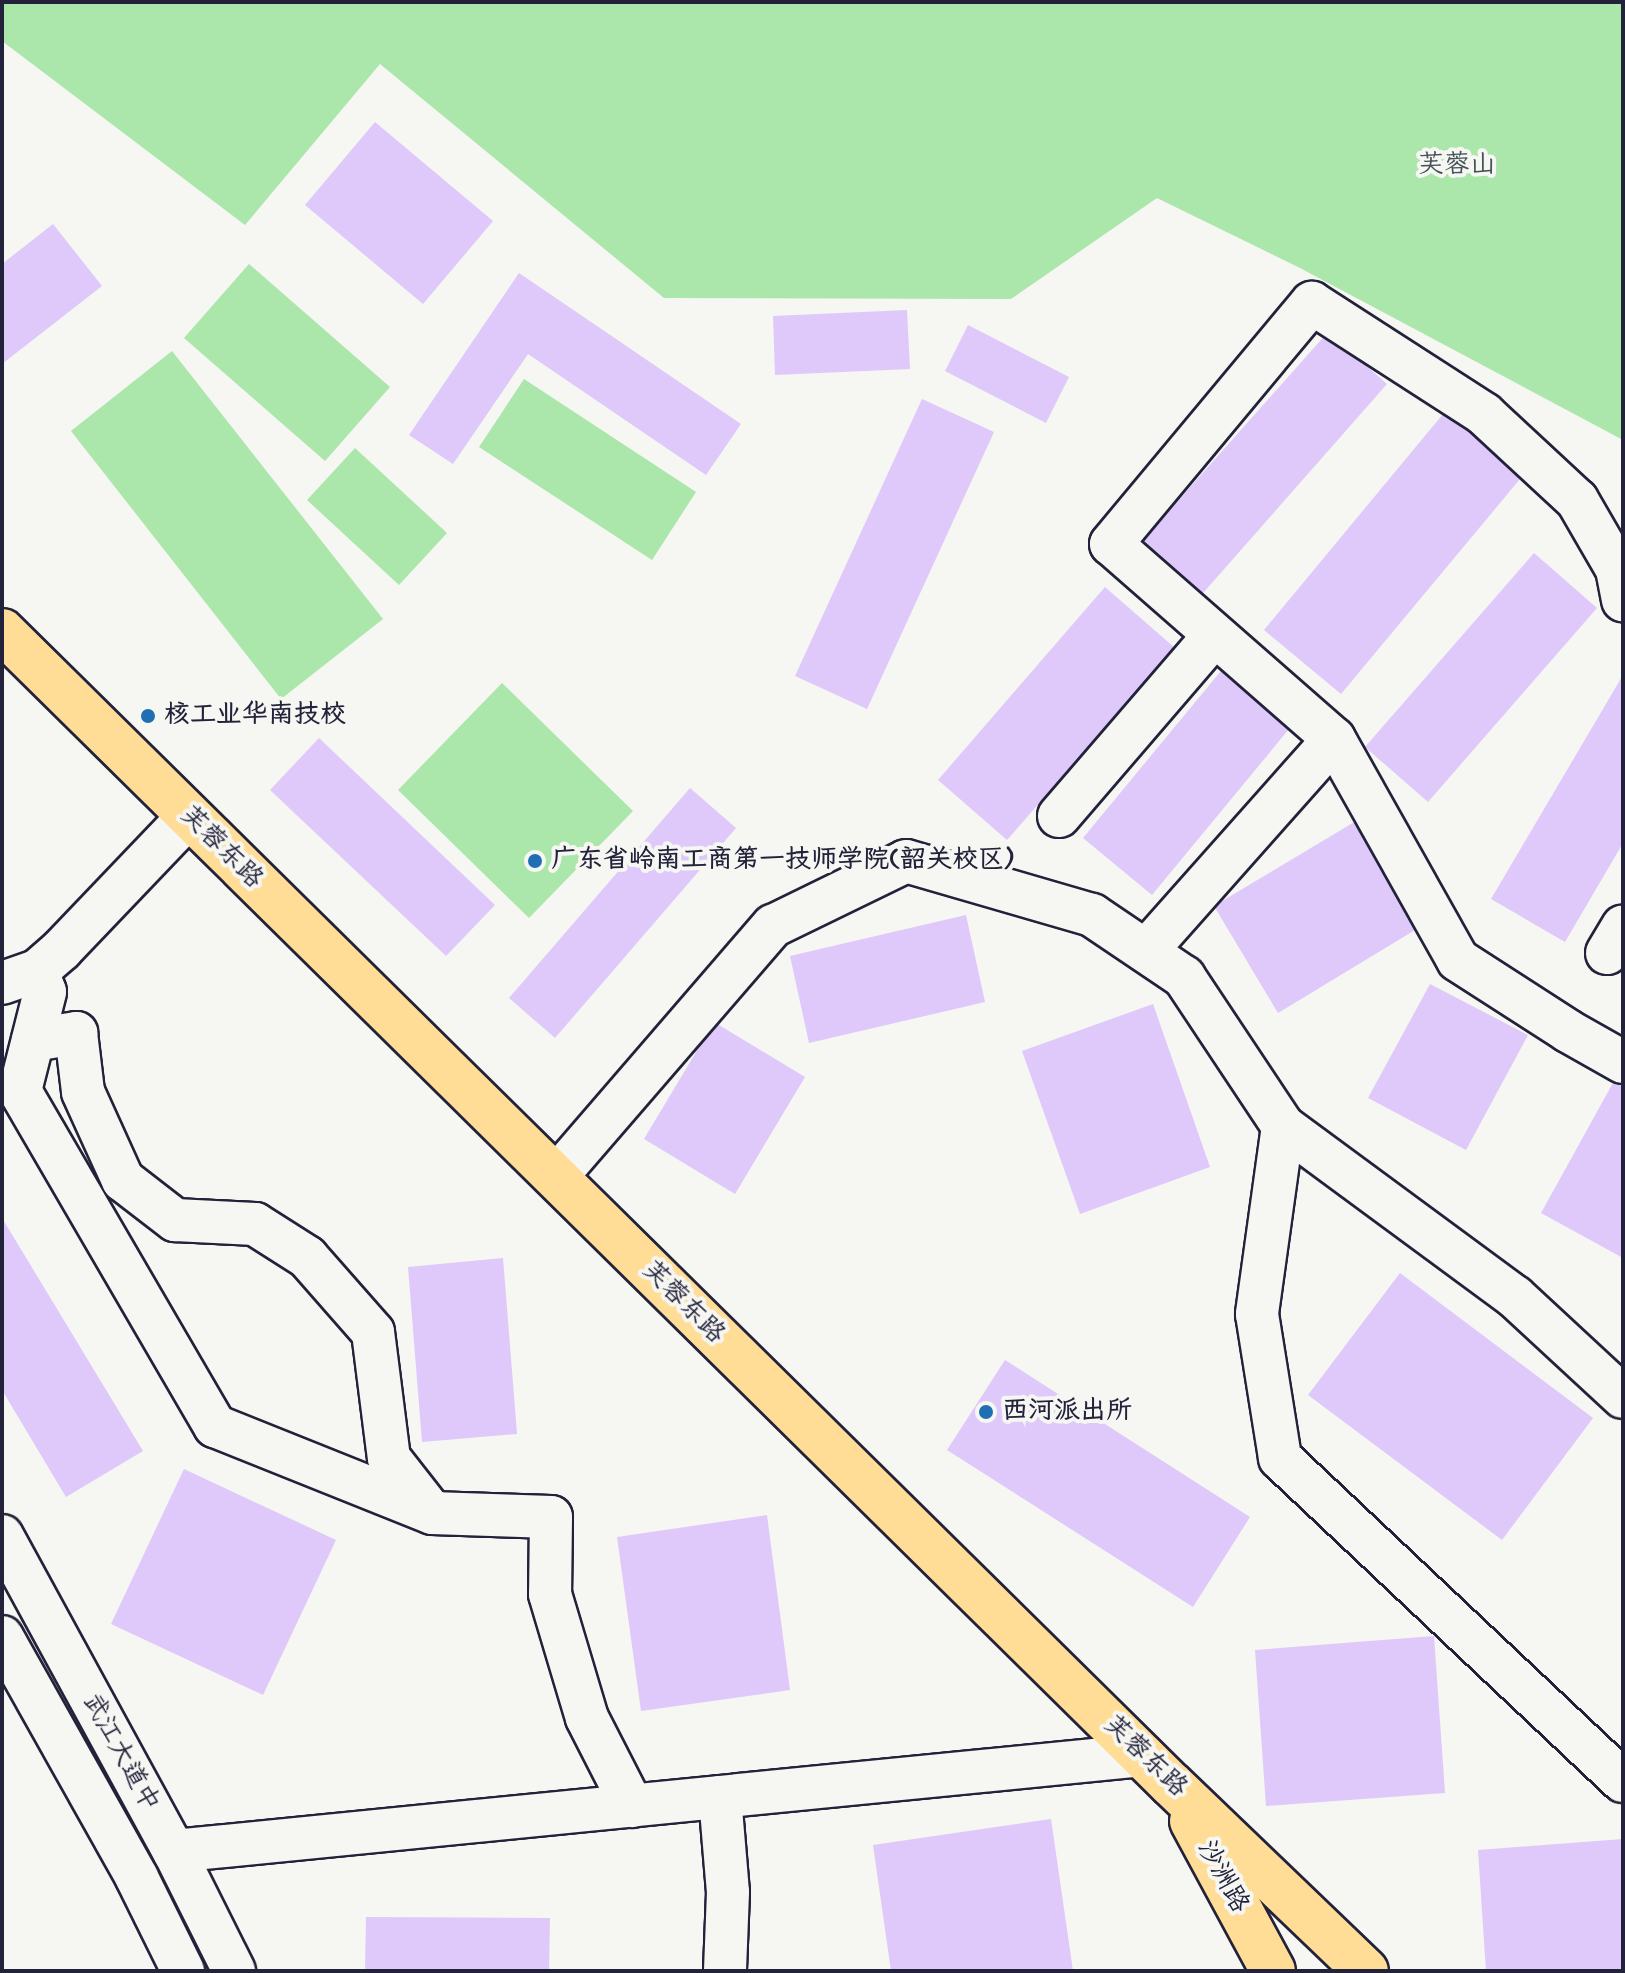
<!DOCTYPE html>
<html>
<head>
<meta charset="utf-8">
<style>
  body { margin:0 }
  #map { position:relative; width:1625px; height:1973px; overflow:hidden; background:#f6f6f2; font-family:Mynerve,"LXGW WenKai TC",sans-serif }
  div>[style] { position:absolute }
  .green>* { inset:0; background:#abe6ab }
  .building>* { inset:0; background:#dec9fa }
  .roads { filter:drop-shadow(2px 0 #22223b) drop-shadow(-2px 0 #22223b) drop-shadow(0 2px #22223b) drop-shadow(0 -2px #22223b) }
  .minor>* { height:42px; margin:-21px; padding:0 21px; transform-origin:21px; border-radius:21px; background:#f6f6f2 }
  .major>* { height:44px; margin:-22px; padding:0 22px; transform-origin:22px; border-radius:22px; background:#ffdd96 }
  .dots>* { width:22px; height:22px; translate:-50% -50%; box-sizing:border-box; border:4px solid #f6f6f2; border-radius:50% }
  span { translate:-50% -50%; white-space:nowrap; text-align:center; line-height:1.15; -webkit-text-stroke:8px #f6f6f2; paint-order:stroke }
  .park-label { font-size:26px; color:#445357 }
  .poi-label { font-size:26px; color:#22223b; font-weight:700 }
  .left { translate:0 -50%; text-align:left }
  .street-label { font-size:26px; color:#22223b }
  .frame { position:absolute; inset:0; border:4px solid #22223b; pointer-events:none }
</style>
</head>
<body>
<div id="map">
  <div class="green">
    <i style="clip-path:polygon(2px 2px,1623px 2px,1623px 440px,1300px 268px,1157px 198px,1011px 299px,664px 298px,380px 64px,245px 225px,2px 41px)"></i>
    <i style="clip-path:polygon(249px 264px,390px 387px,325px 461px,184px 338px)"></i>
    <i style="clip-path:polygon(172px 351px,383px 619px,281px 699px,71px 431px)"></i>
    <i style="clip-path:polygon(524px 379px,696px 492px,652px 560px,479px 447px)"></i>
    <i style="clip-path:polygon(355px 448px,447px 533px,399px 585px,307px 500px)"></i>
    <i style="clip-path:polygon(502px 683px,633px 811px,529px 918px,398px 790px)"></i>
  </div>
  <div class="building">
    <i style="clip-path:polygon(375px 122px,493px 221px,423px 304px,305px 205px)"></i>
    <i style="clip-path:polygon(53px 224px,102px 286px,2px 364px,2px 264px)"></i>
    <i style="clip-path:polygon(519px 273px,741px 424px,706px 475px,528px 354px,453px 464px,409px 435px)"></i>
    <i style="clip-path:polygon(907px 310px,910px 369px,775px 375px,773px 316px)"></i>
    <i style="clip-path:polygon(968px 325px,1069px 377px,1046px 423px,945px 371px)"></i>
    <i style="clip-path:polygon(1328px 332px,1387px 384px,1196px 601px,1136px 548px)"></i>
    <i style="clip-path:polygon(922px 399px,994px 432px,867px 709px,795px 676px)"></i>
    <i style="clip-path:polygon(1448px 408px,1525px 473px,1341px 694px,1264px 630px)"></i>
    <i style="clip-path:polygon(1534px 553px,1597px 608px,1428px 802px,1365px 747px)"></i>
    <i style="clip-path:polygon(1105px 587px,1175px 648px,1007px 840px,938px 780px)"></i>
    <i style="clip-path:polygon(1225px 666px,1294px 723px,1152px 895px,1083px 838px)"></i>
    <i style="clip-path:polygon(1623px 675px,1623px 843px,1565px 942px,1491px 899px)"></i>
    <i style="clip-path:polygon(319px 738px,495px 905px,446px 956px,270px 790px)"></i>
    <i style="clip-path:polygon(690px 788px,736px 828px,555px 1038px,509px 998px)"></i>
    <i style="clip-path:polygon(1356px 821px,1420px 927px,1278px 1013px,1214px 906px)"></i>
    <i style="clip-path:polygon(966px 915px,985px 1002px,809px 1043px,790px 956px)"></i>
    <i style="clip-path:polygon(1430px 984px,1528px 1035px,1466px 1150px,1368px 1098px)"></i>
    <i style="clip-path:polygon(1153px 1004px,1210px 1167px,1080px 1214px,1022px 1051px)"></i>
    <i style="clip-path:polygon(714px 1022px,805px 1077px,735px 1194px,644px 1139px)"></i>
    <i style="clip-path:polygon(1619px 1072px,1623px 1074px,1623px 1258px,1541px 1213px)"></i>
    <i style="clip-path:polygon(2px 1218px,143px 1451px,66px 1497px,2px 1390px)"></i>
    <i style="clip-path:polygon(503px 1258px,517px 1434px,422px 1442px,408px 1267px)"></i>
    <i style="clip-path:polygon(1400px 1273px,1593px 1418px,1502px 1540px,1308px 1395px)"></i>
    <i style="clip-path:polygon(1005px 1360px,1250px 1517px,1193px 1607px,947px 1450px)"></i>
    <i style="clip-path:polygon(184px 1469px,336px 1540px,263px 1695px,111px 1624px)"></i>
    <i style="clip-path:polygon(767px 1515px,790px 1690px,641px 1711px,617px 1537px)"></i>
    <i style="clip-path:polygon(1434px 1636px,1445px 1793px,1266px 1806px,1255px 1650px)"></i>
    <i style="clip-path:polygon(1051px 1819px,1073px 1971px,891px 1971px,873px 1845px)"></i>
    <i style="clip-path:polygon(1623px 1839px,1623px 1971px,1486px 1971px,1478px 1850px)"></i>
    <i style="clip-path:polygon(366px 1917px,550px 1918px,549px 1971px,365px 1971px)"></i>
  </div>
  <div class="roads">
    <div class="minor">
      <i style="left:1334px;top:739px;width:253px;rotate:60.7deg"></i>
      <i style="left:1458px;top:960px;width:131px;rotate:32.8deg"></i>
      <i style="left:1568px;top:1031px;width:63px;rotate:29.4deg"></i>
      <i style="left:1059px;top:816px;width:236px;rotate:-49.3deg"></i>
      <i style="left:1146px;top:951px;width:283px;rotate:-48.4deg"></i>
      <i style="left:1334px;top:739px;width:296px;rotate:-138.8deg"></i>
      <i style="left:1111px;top:544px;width:314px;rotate:-50.2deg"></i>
      <i style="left:1312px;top:303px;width:205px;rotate:32.8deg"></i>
      <i style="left:1484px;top:414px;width:127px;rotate:42.8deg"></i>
      <i style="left:1577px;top:500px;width:80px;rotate:59.9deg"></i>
      <i style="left:1617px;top:569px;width:32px;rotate:79deg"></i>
      <i style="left:1607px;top:953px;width:31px;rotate:-59deg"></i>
      <i style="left:37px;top:971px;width:22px;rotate:69deg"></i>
      <i style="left:45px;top:992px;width:102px;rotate:104.2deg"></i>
      <i style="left:20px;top:1091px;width:388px;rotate:59.8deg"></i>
      <i style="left:215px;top:1426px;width:234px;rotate:21.8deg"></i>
      <i style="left:432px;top:1513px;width:119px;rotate:1.9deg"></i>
      <i style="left:551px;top:1517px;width:77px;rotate:90.7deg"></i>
      <i style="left:550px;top:1594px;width:129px;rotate:73.4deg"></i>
      <i style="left:587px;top:1718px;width:99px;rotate:62.9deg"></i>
      <i style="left:2px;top:983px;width:37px;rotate:-19deg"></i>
      <i style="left:37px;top:971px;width:33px;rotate:-41deg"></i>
      <i style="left:62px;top:949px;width:184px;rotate:-46.3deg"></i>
      <i style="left:33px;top:1040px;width:44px;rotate:-9.2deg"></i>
      <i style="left:76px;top:1033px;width:59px;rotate:83.2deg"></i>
      <i style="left:83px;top:1092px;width:97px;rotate:65.6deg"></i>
      <i style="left:123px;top:1180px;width:66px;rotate:37.6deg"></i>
      <i style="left:175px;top:1220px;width:80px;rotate:2.9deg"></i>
      <i style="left:255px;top:1224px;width:62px;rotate:32.4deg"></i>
      <i style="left:307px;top:1257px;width:100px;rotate:48.7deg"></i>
      <i style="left:373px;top:1332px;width:127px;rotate:82.8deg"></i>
      <i style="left:389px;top:1458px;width:65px;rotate:51.9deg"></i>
      <i style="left:1283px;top:1126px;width:288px;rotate:36.4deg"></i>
      <i style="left:1515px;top:1297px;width:147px;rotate:42.8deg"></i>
      <i style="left:556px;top:1177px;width:332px;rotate:-49.2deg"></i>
      <i style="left:773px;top:926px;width:148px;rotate:-26deg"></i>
      <i style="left:906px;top:861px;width:194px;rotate:16.2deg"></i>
      <i style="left:1092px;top:915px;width:111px;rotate:34deg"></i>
      <i style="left:1184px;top:977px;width:179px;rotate:56.4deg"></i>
      <i style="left:1283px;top:1126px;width:190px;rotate:97.9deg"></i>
      <i style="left:1257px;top:1314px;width:146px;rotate:80.9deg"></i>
      <i style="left:1280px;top:1458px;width:471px;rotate:43.3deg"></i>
      <i style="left:2px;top:1536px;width:359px;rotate:61.4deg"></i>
      <i style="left:174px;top:1851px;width:134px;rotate:63.4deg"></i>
      <i style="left:2px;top:1637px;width:276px;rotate:60.7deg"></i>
      <i style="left:137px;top:1878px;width:104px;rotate:63.7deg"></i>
      <i style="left:720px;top:1797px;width:95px;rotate:85.2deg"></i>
      <i style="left:728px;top:1892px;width:79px;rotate:92.2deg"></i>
      <i style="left:174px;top:1851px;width:973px;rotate:-5.66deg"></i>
    </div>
    <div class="major">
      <i style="left:2px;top:631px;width:1642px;rotate:44.61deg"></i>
      <i style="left:1171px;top:1784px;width:270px;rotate:43.8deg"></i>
      <i style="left:1192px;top:1821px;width:170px;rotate:61.6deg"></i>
    </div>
  </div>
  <div class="dots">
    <i style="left:148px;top:716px;background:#1f6fb2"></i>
    <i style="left:535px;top:861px;background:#1f6fb2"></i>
    <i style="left:986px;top:1412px;background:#1f6fb2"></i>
  </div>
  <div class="park-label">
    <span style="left:1457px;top:166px">芙蓉山</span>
  </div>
  <div class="poi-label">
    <span class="left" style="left:164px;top:716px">核工业华南技校</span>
    <span class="left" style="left:551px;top:861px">广东省岭南工商第一技师学院(韶关校区)</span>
    <span class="left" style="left:1002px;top:1412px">西河派出所</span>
  </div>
  <div class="street-label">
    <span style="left:221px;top:848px;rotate:45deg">芙蓉东路</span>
    <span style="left:683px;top:1303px;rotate:45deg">芙蓉东路</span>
    <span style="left:120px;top:1753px;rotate:61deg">武江大道中</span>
    <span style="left:1145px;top:1757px;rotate:44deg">芙蓉东路</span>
    <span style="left:1222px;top:1877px;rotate:61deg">沙洲路</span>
  </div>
  <div class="frame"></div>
</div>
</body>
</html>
